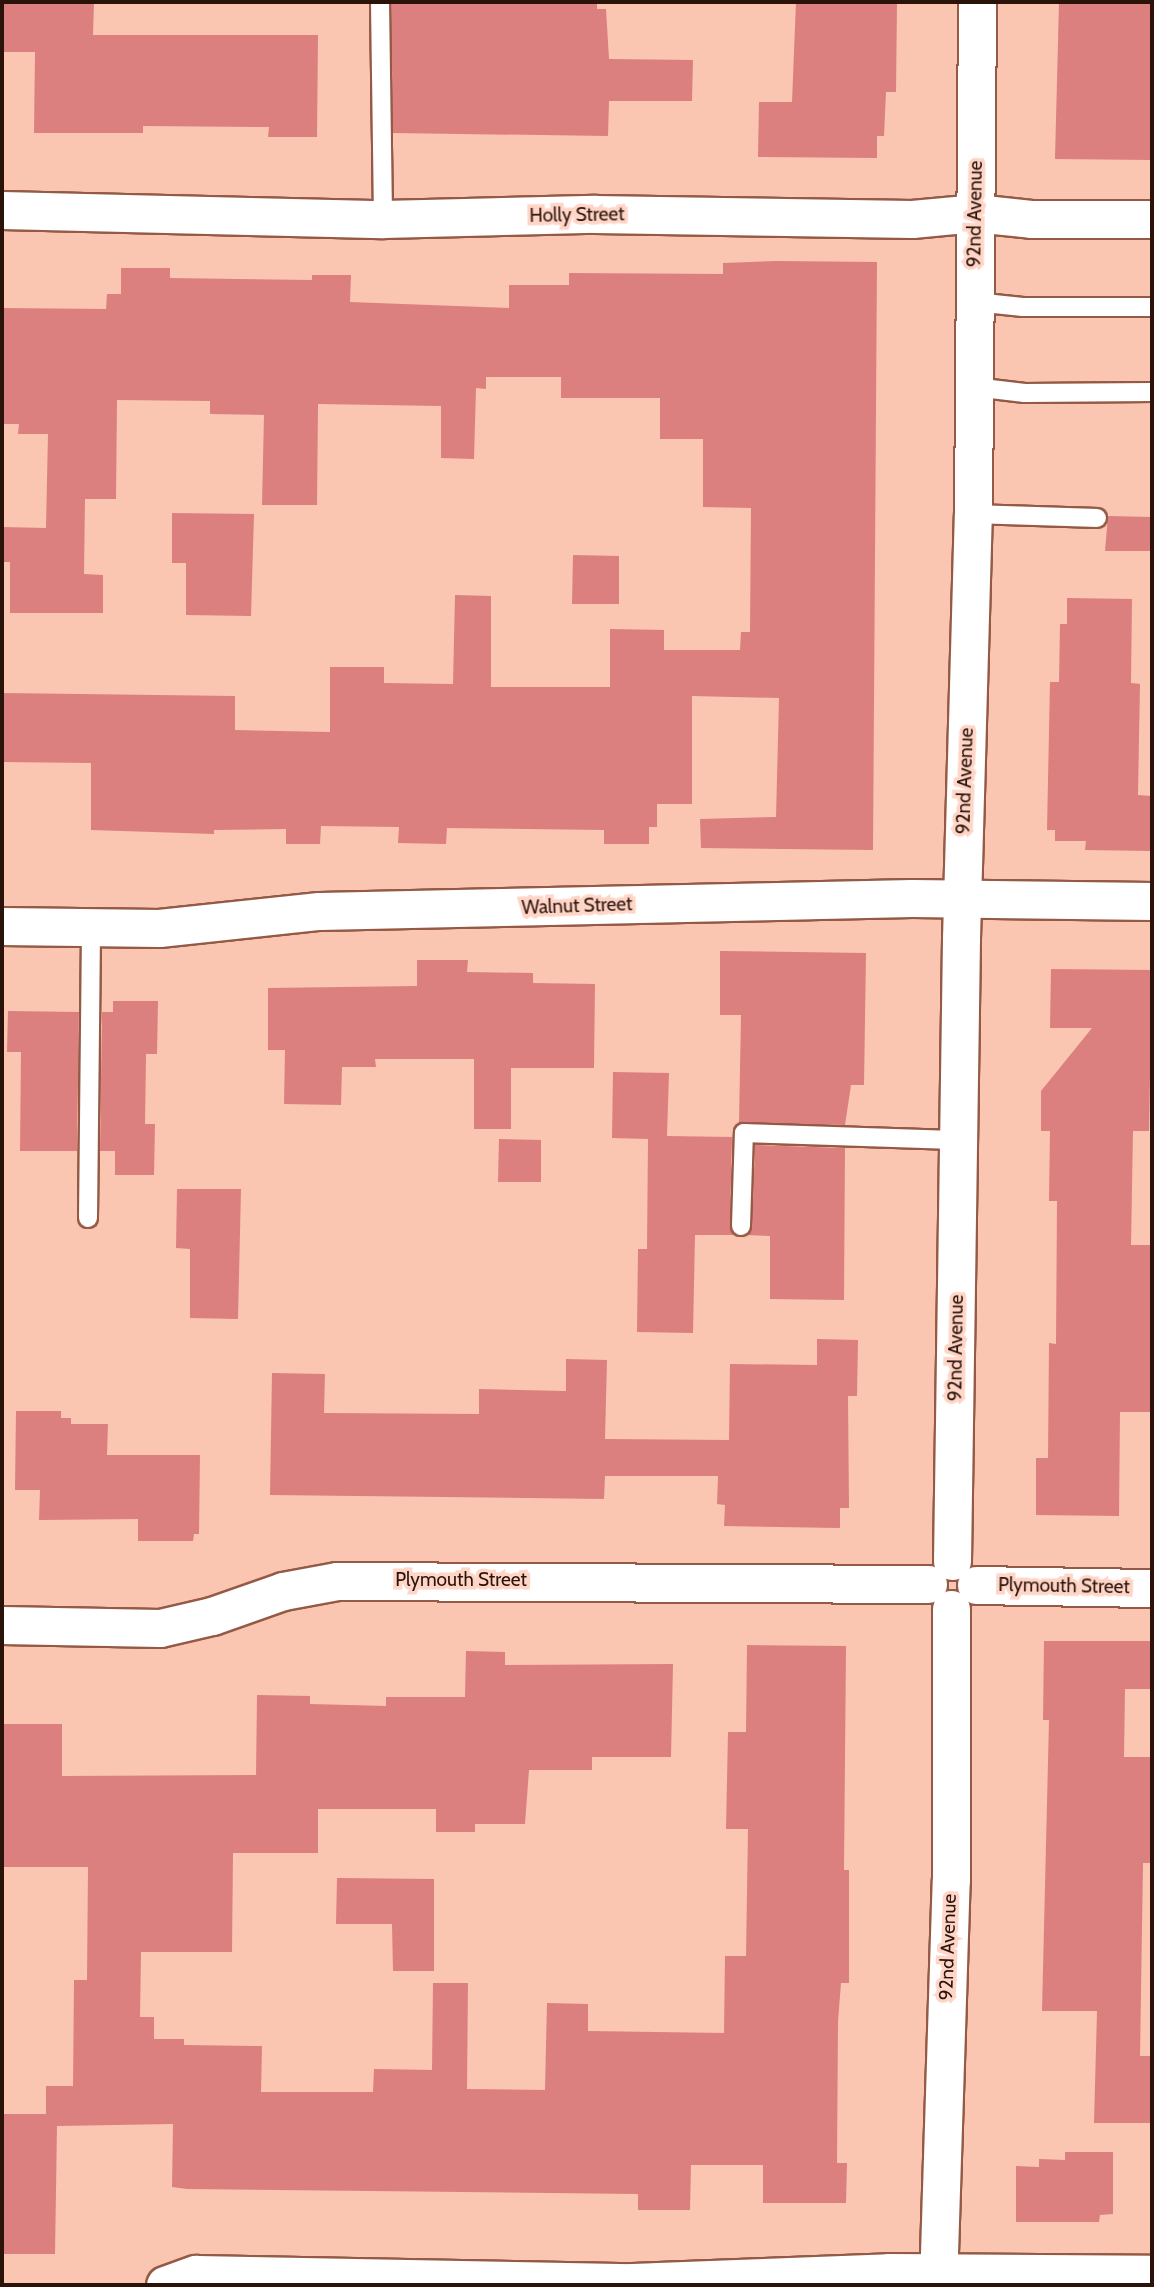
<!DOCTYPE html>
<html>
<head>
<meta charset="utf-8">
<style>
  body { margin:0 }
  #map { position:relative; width:1154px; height:2287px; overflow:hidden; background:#fac5b1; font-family:Cabin,sans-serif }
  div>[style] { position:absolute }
  .building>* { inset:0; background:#dc7f7f }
  .roads { filter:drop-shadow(2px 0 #955a45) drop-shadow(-2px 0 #955a45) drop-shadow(0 2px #955a45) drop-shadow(0 -2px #955a45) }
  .service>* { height:18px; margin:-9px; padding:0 9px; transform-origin:9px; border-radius:9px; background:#fff }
  .minor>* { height:37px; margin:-18.5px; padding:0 18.5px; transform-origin:18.5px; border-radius:18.5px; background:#fff }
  span { translate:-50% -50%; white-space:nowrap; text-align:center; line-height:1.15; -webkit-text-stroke:7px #fed5c6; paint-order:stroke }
  .street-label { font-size:19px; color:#2b130a }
  .frame { position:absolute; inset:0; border:4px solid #2b130a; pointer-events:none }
</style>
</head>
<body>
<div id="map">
  <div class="building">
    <i style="clip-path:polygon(94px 2px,93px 35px,318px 35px,317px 137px,268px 137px,269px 127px,143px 126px,143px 133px,34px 133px,35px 52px,2px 52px,2px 3px)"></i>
    <i style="clip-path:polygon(391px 2px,597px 2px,597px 9px,606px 9px,609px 59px,693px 60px,692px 101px,609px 101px,608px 136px,393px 133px)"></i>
    <i style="clip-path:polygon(796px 2px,897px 2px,896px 92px,886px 92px,884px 136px,877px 136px,877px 158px,758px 157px,759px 102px,792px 102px)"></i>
    <i style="clip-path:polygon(1059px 2px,1152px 2px,1152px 160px,1055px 159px)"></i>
    <i style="clip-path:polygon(777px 261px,877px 262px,873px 850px,701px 848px,700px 819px,776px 817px,779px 698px,692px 696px,692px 804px,657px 804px,657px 827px,649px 827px,649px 844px,604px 844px,604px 830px,447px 828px,446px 844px,398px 843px,399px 827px,321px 826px,320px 844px,286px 844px,286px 829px,214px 830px,214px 834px,91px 830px,91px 763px,2px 762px,2px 693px,235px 696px,235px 730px,330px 732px,330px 667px,384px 667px,384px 683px,453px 684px,455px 595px,491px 596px,491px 687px,610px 687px,610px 629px,664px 630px,664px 650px,740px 650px,741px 632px,750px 632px,751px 508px,703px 507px,703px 439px,660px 439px,660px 398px,561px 398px,561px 377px,486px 377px,486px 389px,476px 388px,474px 459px,441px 458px,441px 406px,318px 404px,317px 505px,262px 505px,264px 415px,210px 414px,210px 401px,117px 400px,116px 499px,85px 499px,84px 574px,103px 575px,103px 613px,10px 613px,10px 562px,2px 562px,2px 527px,46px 528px,48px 434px,18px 434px,19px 424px,2px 424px,2px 308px,106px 309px,107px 294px,121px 294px,121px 268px,170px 268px,170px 278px,312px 280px,312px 275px,351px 275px,350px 302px,509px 308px,509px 285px,569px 285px,569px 273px,723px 274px,723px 263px)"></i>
    <i style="clip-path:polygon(172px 513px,254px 514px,251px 616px,186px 615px,186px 563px,172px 563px)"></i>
    <i style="clip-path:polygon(1108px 516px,1152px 517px,1152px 551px,1105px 551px)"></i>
    <i style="clip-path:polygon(573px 555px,619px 556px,619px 604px,572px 604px)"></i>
    <i style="clip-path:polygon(1067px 598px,1132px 599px,1131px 683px,1140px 684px,1138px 795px,1152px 796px,1152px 851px,1085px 850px,1086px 841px,1055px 841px,1055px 830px,1047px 830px,1050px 682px,1059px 682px,1060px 624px,1067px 624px)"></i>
    <i style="clip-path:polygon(720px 951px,866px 953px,864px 1085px,851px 1085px,845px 1125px,739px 1123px,741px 1015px,720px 1015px)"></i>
    <i style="clip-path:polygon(417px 960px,468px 960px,467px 972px,533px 973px,533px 983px,595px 984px,594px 1068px,511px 1068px,511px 1129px,474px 1129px,474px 1059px,375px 1059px,376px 1067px,342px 1067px,341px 1105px,284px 1104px,285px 1050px,268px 1050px,268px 988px,417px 986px)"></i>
    <i style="clip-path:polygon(1051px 969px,1152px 970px,1149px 1131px,1133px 1131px,1131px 1245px,1152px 1245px,1152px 1412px,1120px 1412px,1119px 1516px,1036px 1515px,1036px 1458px,1048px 1458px,1049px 1343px,1056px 1344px,1057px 1201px,1049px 1201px,1050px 1131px,1041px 1131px,1041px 1091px,1092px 1028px,1050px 1028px)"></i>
    <i style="clip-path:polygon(113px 1001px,158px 1001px,157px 1054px,146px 1054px,145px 1124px,155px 1124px,154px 1175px,115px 1175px,115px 1151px,100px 1151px,102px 1012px,113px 1012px)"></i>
    <i style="clip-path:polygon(8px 1011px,79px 1012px,77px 1151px,20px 1151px,21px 1052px,7px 1052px)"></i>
    <i style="clip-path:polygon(613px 1072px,669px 1073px,667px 1136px,732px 1137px,730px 1226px,734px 1235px,695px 1235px,693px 1333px,637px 1332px,638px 1249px,647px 1249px,648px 1139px,612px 1138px)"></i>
    <i style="clip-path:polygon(499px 1139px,541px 1140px,541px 1182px,498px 1182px)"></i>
    <i style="clip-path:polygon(755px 1145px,845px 1148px,844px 1300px,770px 1299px,770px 1236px,747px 1235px,752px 1226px)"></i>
    <i style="clip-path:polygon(177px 1189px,241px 1189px,238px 1319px,190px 1318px,190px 1249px,176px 1248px)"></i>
    <i style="clip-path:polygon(817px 1339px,858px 1340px,857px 1396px,848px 1396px,849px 1508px,840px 1508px,840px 1528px,724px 1526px,725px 1505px,717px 1504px,718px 1476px,605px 1476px,604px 1499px,270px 1495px,272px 1373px,325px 1374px,324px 1413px,479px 1414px,479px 1389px,566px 1391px,566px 1359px,607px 1360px,605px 1439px,729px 1440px,730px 1364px,817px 1365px)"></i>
    <i style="clip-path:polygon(16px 1411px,61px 1411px,61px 1418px,71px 1418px,71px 1424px,108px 1424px,107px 1455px,200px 1455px,199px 1534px,194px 1534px,193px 1541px,138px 1541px,138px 1519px,39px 1520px,40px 1490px,15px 1490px)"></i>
    <i style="clip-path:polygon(1044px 1641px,1152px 1641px,1152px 1689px,1125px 1689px,1124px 1757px,1152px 1757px,1152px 1863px,1143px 1863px,1140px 2056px,1152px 2056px,1152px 2123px,1094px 2123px,1097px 2011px,1042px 2011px,1049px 1720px,1043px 1720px)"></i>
    <i style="clip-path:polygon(747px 1645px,846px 1646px,844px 1870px,849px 1870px,849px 1983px,841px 1983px,838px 2021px,837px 2163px,847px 2163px,846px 2203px,763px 2203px,763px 2165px,691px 2165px,690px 2210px,638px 2210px,638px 2194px,187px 2189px,172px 2187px,173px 2124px,57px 2126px,55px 2254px,2px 2254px,2px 2114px,46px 2114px,46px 2086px,73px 2086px,74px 1980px,87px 1980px,88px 1867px,2px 1867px,3px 1724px,62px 1724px,62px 1776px,256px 1775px,257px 1695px,310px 1696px,310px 1704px,386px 1706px,386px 1697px,465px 1697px,466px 1651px,505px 1652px,505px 1665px,673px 1664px,671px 1757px,592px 1757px,592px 1770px,529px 1770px,525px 1824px,475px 1824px,475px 1832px,436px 1832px,436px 1809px,318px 1809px,318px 1853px,233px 1853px,232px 1952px,141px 1952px,140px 2017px,154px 2017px,154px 2039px,184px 2039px,184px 2045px,262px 2046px,261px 2092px,373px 2092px,374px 2069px,432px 2070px,433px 1983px,468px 1983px,467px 2089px,545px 2090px,547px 2003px,588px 2004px,588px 2031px,724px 2033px,725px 1956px,746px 1956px,748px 1829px,726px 1829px,728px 1732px,746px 1732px)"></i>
    <i style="clip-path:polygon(337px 1878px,434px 1879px,434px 1971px,393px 1971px,392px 1924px,336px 1924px)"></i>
    <i style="clip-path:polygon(1065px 2152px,1113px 2152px,1113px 2214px,1100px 2215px,1099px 2222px,1016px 2222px,1016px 2166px,1039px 2167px,1039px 2159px,1065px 2160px)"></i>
  </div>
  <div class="roads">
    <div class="service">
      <i style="left:380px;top:2px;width:217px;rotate:89.2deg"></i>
      <i style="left:975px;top:302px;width:48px;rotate:5.9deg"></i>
      <i style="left:1023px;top:307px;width:129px"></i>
      <i style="left:974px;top:387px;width:51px;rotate:6.7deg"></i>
      <i style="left:1025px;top:393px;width:127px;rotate:-0.5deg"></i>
      <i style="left:973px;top:514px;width:124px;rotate:1.8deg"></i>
      <i style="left:88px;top:1218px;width:291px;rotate:-89.4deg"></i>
      <i style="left:741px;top:1226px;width:93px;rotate:-88.2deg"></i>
      <i style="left:744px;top:1133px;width:216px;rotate:1.9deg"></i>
    </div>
    <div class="minor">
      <i style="left:2px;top:210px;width:381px;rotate:1.4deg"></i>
      <i style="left:383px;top:219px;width:212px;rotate:-1.4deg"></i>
      <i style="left:595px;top:214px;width:317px;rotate:0.9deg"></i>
      <i style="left:912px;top:219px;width:63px;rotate:-5.4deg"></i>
      <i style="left:975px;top:213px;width:56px;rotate:6.1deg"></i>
      <i style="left:1031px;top:219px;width:121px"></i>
      <i style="left:2px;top:926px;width:157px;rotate:0.7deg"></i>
      <i style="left:159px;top:928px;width:161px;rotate:-6.1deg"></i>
      <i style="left:319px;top:911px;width:593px;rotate:-1.26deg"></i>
      <i style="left:912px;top:898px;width:240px;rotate:0.7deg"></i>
      <i style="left:952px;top:1561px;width:623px;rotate:-89.17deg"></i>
      <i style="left:961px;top:938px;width:424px;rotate:-88.4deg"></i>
      <i style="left:973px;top:514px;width:512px;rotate:-89.55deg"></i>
      <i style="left:976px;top:1585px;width:176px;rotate:1deg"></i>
      <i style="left:2px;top:1625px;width:158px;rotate:1.1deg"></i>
      <i style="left:160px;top:1628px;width:53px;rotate:-13deg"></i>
      <i style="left:212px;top:1616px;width:75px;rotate:-19.4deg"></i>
      <i style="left:283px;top:1591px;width:55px;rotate:-10.5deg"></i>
      <i style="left:337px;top:1581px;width:591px;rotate:0.29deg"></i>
      <i style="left:165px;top:2285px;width:33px;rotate:-20deg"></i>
      <i style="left:196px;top:2274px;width:436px;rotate:1.1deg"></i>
      <i style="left:632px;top:2282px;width:257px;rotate:-2.2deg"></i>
      <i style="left:889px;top:2272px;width:263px;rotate:0.4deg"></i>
      <i style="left:938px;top:2285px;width:405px;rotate:-88.2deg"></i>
      <i style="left:951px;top:1880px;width:271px;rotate:-90deg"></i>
    </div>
  </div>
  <div class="street-label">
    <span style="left:975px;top:214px;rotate:-89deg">92nd Avenue</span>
    <span style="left:577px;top:215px;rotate:-1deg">Holly Street</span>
    <span style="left:965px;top:781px;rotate:-88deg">92nd Avenue</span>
    <span style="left:577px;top:906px;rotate:-2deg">Walnut Street</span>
    <span style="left:956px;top:1348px;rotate:-89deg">92nd Avenue</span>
    <span style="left:461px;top:1580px">Plymouth Street</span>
    <span style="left:1064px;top:1586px;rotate:1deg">Plymouth Street</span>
    <span style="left:948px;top:1947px;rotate:-88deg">92nd Avenue</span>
  </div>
  <div class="frame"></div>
</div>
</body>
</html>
